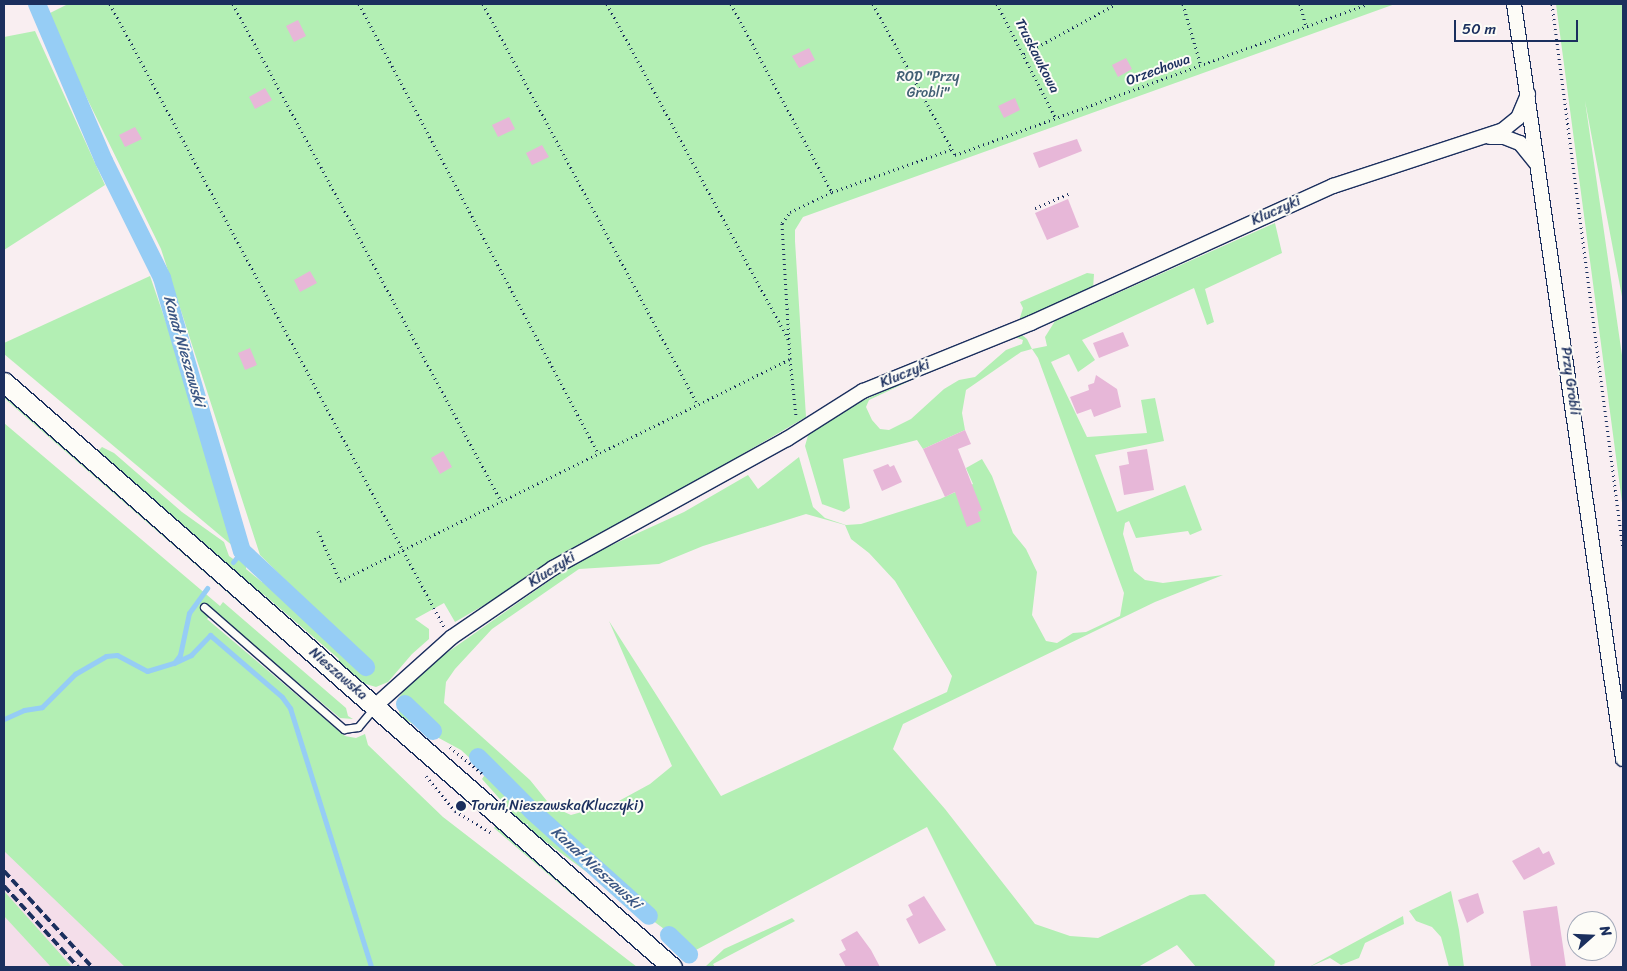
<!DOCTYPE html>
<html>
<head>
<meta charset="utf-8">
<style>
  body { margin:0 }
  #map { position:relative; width:1627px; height:971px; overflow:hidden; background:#f9eef1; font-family:Sriracha,sans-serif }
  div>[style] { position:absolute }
  .built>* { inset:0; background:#f4deea }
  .green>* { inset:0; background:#b3efb4 }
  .stream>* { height:5px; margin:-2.5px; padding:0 2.5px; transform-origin:2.5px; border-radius:2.5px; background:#96cdf5 }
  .canal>* { height:18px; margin:-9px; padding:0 9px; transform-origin:9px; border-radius:9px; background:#96cdf5 }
  .building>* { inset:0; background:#e7b7d8 }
  .path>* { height:3px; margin-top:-1.5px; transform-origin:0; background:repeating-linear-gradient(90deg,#1b2f5e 0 1px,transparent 0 5px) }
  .roads { filter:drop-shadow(1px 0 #1b2f5e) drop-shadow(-1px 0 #1b2f5e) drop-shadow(0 1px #1b2f5e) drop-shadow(0 -1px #1b2f5e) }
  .service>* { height:7px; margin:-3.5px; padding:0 3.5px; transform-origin:3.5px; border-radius:3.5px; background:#fdfcf7 }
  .minor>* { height:14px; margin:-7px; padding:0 7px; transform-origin:7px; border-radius:7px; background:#fdfcf7 }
  .secondary>* { height:19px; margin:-9.5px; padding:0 9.5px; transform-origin:9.5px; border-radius:9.5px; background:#fdfcf7 }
  .rail>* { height:4px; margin-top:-2px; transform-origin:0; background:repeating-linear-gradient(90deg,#1b2f5e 0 8px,transparent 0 12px) }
  .dots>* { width:14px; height:14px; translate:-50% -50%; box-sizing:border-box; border:2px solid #fdfcf7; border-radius:50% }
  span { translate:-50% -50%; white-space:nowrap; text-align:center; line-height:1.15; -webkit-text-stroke:4px #fdfcf7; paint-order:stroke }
  .street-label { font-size:14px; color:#1b2f5e }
  .park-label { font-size:14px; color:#415f74 }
  .poi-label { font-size:14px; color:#1b2f5e }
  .left { translate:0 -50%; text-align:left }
  .water-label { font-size:15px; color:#3a5684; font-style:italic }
  .frame { position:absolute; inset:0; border:5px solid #1b2f5e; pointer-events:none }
  .north { position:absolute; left:1567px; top:911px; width:50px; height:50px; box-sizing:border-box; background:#fdfcf7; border:1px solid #a3aaba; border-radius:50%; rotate:70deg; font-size:14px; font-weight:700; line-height:20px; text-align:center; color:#1b2f5e }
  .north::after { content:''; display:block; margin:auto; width:18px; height:22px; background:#1b2f5e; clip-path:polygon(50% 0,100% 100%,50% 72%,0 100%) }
  .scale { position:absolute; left:1454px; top:20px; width:124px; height:22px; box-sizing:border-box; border:2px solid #1b2f5e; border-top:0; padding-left:6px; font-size:15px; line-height:18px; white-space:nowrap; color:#1b2f5e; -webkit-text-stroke:4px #fdfcf7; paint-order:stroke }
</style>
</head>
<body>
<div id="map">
  <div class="built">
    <i style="clip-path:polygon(4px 815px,151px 967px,4px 967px)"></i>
  </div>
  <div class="green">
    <i style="clip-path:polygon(68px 4px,1395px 4px,803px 217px,795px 230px,795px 241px,806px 417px,455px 622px,444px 603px,415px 619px,429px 629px,429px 639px,412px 654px,388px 682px,376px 687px,359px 682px,337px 662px,339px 659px,263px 594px,261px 596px,97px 452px,102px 447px,114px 453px,182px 512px,224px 542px,229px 556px,236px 561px,241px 555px,247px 561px,246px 569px,262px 582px,270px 580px,350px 656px,353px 654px,330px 631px,333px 627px,260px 555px,161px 249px,46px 15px)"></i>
    <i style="clip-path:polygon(1556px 4px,1623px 4px,1623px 302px,1585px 101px,1623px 362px,1623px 510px)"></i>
    <i style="clip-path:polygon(35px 31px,105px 185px,4px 250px,4px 37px)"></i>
    <i style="clip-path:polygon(evenodd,1275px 223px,1282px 253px,1205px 289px,1214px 322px,1207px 325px,1194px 288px,1082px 340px,1095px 360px,1078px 372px,1069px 354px,1051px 362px,1087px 437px,1147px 433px,1141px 400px,1155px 398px,1164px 441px,1095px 455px,1117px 512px,1185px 485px,1202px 530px,1190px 535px,1188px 531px,1136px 538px,1129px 521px,1125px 523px,1123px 534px,1134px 571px,1145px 580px,1163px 583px,1223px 575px,1155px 602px,903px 724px,893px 749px,945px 809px,1035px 924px,1070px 936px,1098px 938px,1190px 895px,1205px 894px,1275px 961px,1274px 967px,1196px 967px,1177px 945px,1138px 967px,997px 967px,927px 827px,694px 951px,527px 828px,528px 824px,523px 825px,482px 779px,486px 773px,461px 750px,400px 717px,397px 700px,415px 675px,579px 560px,684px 512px,748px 475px,758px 489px,799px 457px,813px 507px,825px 518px,846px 525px,861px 524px,940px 499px,973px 484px,966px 468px,982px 459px,992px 476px,1013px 533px,1026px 549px,1037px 572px,1032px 615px,1046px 641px,1057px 643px,1073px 633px,1086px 632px,1120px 616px,1124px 593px,1038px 358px,1032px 349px,1021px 352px,966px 390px,962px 413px,965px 430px,923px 449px,917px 440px,843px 459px,850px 508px,844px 512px,822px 504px,805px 446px,809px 432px,839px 411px,948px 363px,869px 400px,866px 407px,872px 420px,880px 429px,889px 430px,911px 419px,944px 389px,959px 380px,975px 377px,1006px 350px,1022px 344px,1023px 340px,1015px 337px,1021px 334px,1027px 339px,1032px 349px,1047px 346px,1045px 337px,1055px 321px,1275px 223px,806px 514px,845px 525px,851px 539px,869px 553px,895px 581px,952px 676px,947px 692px,721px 796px,609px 621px,672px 766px,650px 784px,617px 802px,571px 815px,551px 806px,530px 780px,444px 703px,446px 682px,455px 669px,492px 629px,579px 569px,659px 564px,703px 546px,806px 514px)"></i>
    <i style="clip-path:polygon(1087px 273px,1094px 274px,1093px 289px,1019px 321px,1023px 308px,1020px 302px)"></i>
    <i style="clip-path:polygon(150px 276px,219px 476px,234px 547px,4px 354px,4px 343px)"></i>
    <i style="clip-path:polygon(4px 394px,359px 705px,358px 706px,4px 398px)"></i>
    <i style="clip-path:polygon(4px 423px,220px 606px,223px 602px,346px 708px,348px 716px,353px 719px,340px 718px,214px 612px,207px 619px,345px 736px,356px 738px,365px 734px,368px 745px,443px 817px,637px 967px,125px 967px,4px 851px)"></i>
    <i style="clip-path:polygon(496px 825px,662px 967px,657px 967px,494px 828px)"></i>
    <i style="clip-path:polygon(4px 891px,72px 967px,51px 967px,4px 916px)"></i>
    <i style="clip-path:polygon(1451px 891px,1459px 930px,1464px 967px,1449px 967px,1441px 937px,1432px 927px,1416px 921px,1409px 911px)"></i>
    <i style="clip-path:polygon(1403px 916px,1404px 924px,1365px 943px,1359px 958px,1341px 965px,1330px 958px,1309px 967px)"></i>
    <i style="clip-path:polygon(792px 918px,795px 921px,713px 964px,715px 967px,705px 967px,724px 949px)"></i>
  </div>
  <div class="stream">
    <i style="left:233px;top:562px;width:14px;rotate:-51deg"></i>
    <i style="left:174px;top:663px;width:19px;rotate:-25deg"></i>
    <i style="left:191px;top:655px;width:28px;rotate:-46deg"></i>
    <i style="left:210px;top:635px;width:95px;rotate:40.7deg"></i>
    <i style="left:282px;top:697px;width:14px;rotate:54deg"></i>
    <i style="left:290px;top:708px;width:271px;rotate:72.6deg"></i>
    <i style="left:4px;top:719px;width:22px;rotate:-24deg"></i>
    <i style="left:24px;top:710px;width:18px;rotate:-9deg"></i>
    <i style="left:42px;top:707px;width:47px;rotate:-45deg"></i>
    <i style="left:75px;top:674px;width:36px;rotate:-30deg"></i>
    <i style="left:106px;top:656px;width:11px;rotate:-5deg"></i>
    <i style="left:117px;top:655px;width:34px;rotate:28deg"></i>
    <i style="left:147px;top:671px;width:28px;rotate:-17deg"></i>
    <i style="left:174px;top:663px;width:10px;rotate:-53deg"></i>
    <i style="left:180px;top:655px;width:43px;rotate:-77.9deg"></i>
    <i style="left:189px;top:613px;width:31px;rotate:-54deg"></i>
  </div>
  <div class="canal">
    <i style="left:37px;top:4px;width:171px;rotate:66.9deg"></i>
    <i style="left:104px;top:161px;width:131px;rotate:63.6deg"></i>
    <i style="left:162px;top:278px;width:284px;rotate:73.7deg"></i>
    <i style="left:242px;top:551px;width:170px;rotate:43.1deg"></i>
    <i style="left:405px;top:704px;width:39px;rotate:44deg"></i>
    <i style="left:478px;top:757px;width:76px;rotate:45deg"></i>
    <i style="left:532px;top:811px;width:157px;rotate:41.9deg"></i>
    <i style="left:669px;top:935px;width:28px;rotate:44deg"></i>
  </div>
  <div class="building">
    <i style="clip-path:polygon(298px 20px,306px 36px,294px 42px,286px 26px)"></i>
    <i style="clip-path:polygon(809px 48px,815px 60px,799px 68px,792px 56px)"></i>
    <i style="clip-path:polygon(1126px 58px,1132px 69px,1118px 77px,1112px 65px)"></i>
    <i style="clip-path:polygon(265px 88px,272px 100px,255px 109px,249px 97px)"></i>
    <i style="clip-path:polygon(1015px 98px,1020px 110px,1004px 118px,998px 106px)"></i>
    <i style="clip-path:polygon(509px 117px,515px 129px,498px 137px,492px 125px)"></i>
    <i style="clip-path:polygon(135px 127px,142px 139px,125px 147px,119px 135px)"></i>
    <i style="clip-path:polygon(1077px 139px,1082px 151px,1039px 168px,1033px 153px)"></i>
    <i style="clip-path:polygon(542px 145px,549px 157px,532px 165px,526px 153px)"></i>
    <i style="clip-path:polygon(1068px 199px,1079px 227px,1047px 240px,1035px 213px)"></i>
    <i style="clip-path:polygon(310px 271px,317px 283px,300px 292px,294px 280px)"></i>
    <i style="clip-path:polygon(1123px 332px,1129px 346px,1099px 358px,1093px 343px)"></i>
    <i style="clip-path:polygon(250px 348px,257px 365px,245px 370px,238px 353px)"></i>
    <i style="clip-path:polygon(1096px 375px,1117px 389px,1121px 407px,1094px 417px,1091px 409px,1077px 414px,1070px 397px,1089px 390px,1088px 385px,1094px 383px)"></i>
    <i style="clip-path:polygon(965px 430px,971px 444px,958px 449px,982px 510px,978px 512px,981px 521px,967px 527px,955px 492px,945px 497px,923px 449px)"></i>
    <i style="clip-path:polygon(1147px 449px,1154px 490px,1124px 495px,1119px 466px,1129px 464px,1127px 452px)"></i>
    <i style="clip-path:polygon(443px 451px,452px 467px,440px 474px,431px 458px)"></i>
    <i style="clip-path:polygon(888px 464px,890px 467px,894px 465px,902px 482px,882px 491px,873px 470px)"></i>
    <i style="clip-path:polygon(1539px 847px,1543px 854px,1549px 851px,1555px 864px,1524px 880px,1512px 861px)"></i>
    <i style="clip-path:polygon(1478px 893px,1484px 913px,1467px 923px,1458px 900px)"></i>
    <i style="clip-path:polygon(924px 896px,946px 930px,919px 944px,906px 919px,913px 915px,908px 905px)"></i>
    <i style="clip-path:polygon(1557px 906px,1566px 967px,1531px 967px,1523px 911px)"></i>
    <i style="clip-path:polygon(857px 931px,871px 950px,880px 967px,846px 967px,839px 954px,846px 950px,841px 940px)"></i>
  </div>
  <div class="path">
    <i style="left:110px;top:4px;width:707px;rotate:61.8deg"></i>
    <i style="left:233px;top:4px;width:565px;rotate:61.66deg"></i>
    <i style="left:359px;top:4px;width:509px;rotate:61.97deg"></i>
    <i style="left:483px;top:4px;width:453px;rotate:61.8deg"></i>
    <i style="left:607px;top:4px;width:384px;rotate:61.6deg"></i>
    <i style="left:731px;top:4px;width:213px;rotate:61.8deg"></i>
    <i style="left:873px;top:4px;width:172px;rotate:61.5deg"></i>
    <i style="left:955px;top:155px;width:439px;rotate:-20.1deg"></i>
    <i style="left:997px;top:4px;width:129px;rotate:62.8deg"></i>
    <i style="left:1183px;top:4px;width:65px;rotate:73.8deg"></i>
    <i style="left:1300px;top:4px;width:23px;rotate:75deg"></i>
    <i style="left:1552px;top:4px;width:550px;rotate:82.58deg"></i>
    <i style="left:1024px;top:54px;width:105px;rotate:-28.5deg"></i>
    <i style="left:1035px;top:208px;width:39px;rotate:-23deg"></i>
    <i style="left:790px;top:359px;width:57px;rotate:84deg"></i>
    <i style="left:318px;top:531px;width:55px;rotate:66.3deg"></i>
    <i style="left:340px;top:581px;width:502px;rotate:-26.26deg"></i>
    <i style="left:790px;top:359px;width:136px;rotate:-93.4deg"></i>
    <i style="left:782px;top:223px;width:14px;rotate:-54deg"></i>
    <i style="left:790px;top:212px;width:47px;rotate:-25.5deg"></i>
    <i style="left:832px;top:192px;width:127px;rotate:-19.7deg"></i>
    <i style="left:450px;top:747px;width:44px;rotate:39.5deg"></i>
    <i style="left:426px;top:776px;width:45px;rotate:50.4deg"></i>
    <i style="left:455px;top:811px;width:43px;rotate:30.7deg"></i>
  </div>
  <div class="roads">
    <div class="service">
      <i style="left:204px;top:607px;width:186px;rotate:41.1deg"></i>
      <i style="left:344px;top:729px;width:14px;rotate:-8deg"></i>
      <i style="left:358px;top:727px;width:25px;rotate:-50deg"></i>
    </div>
    <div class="minor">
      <i style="left:1514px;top:4px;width:763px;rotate:81.78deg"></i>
      <i style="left:1490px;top:137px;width:14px"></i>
      <i style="left:1504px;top:137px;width:17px;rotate:21deg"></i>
      <i style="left:1520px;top:143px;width:27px;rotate:51deg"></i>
      <i style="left:375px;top:706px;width:103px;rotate:-41.9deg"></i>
      <i style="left:452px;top:637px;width:122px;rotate:-34.3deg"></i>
      <i style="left:553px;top:568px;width:267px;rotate:-28.9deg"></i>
      <i style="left:787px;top:439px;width:90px;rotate:-32.3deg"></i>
      <i style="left:863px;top:391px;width:181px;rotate:-22deg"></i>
      <i style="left:1031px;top:323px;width:332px;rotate:-24.4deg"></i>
      <i style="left:1333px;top:186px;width:179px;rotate:-18.2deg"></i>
      <i style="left:1503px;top:130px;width:19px;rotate:-39deg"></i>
      <i style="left:1518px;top:118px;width:26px;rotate:-67deg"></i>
    </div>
    <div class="secondary">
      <i style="left:4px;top:382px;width:888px;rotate:41.21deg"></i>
    </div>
  </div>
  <div class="rail">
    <i style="left:4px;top:871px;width:130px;rotate:47.5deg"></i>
    <i style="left:4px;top:886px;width:110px;rotate:47.6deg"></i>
  </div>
  <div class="dots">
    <i style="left:461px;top:806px;background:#1b2f5e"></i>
  </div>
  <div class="street-label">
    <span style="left:1037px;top:56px;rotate:63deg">Truskawkowa</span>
    <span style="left:1158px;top:70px;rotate:-20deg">Orzechowa</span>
    <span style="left:1276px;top:211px;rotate:-24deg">Kluczyki</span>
    <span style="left:905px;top:374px;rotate:-22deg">Kluczyki</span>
    <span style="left:1570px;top:381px;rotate:82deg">Przy Grobli</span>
    <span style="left:552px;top:570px;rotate:-32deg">Kluczyki</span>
    <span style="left:338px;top:674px;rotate:41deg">Nieszawska</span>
  </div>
  <div class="park-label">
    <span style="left:928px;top:85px">ROD "Przy<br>Grobli"</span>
  </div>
  <div class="poi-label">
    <span class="left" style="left:471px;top:806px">Toruń,Nieszawska(Kluczyki)</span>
  </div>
  <div class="water-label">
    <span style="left:184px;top:351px;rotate:74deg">Kanał Nieszawski</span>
    <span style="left:596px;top:868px;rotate:42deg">Kanał Nieszawski</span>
  </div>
  <div class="frame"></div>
  <div class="north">N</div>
  <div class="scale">50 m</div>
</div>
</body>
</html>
